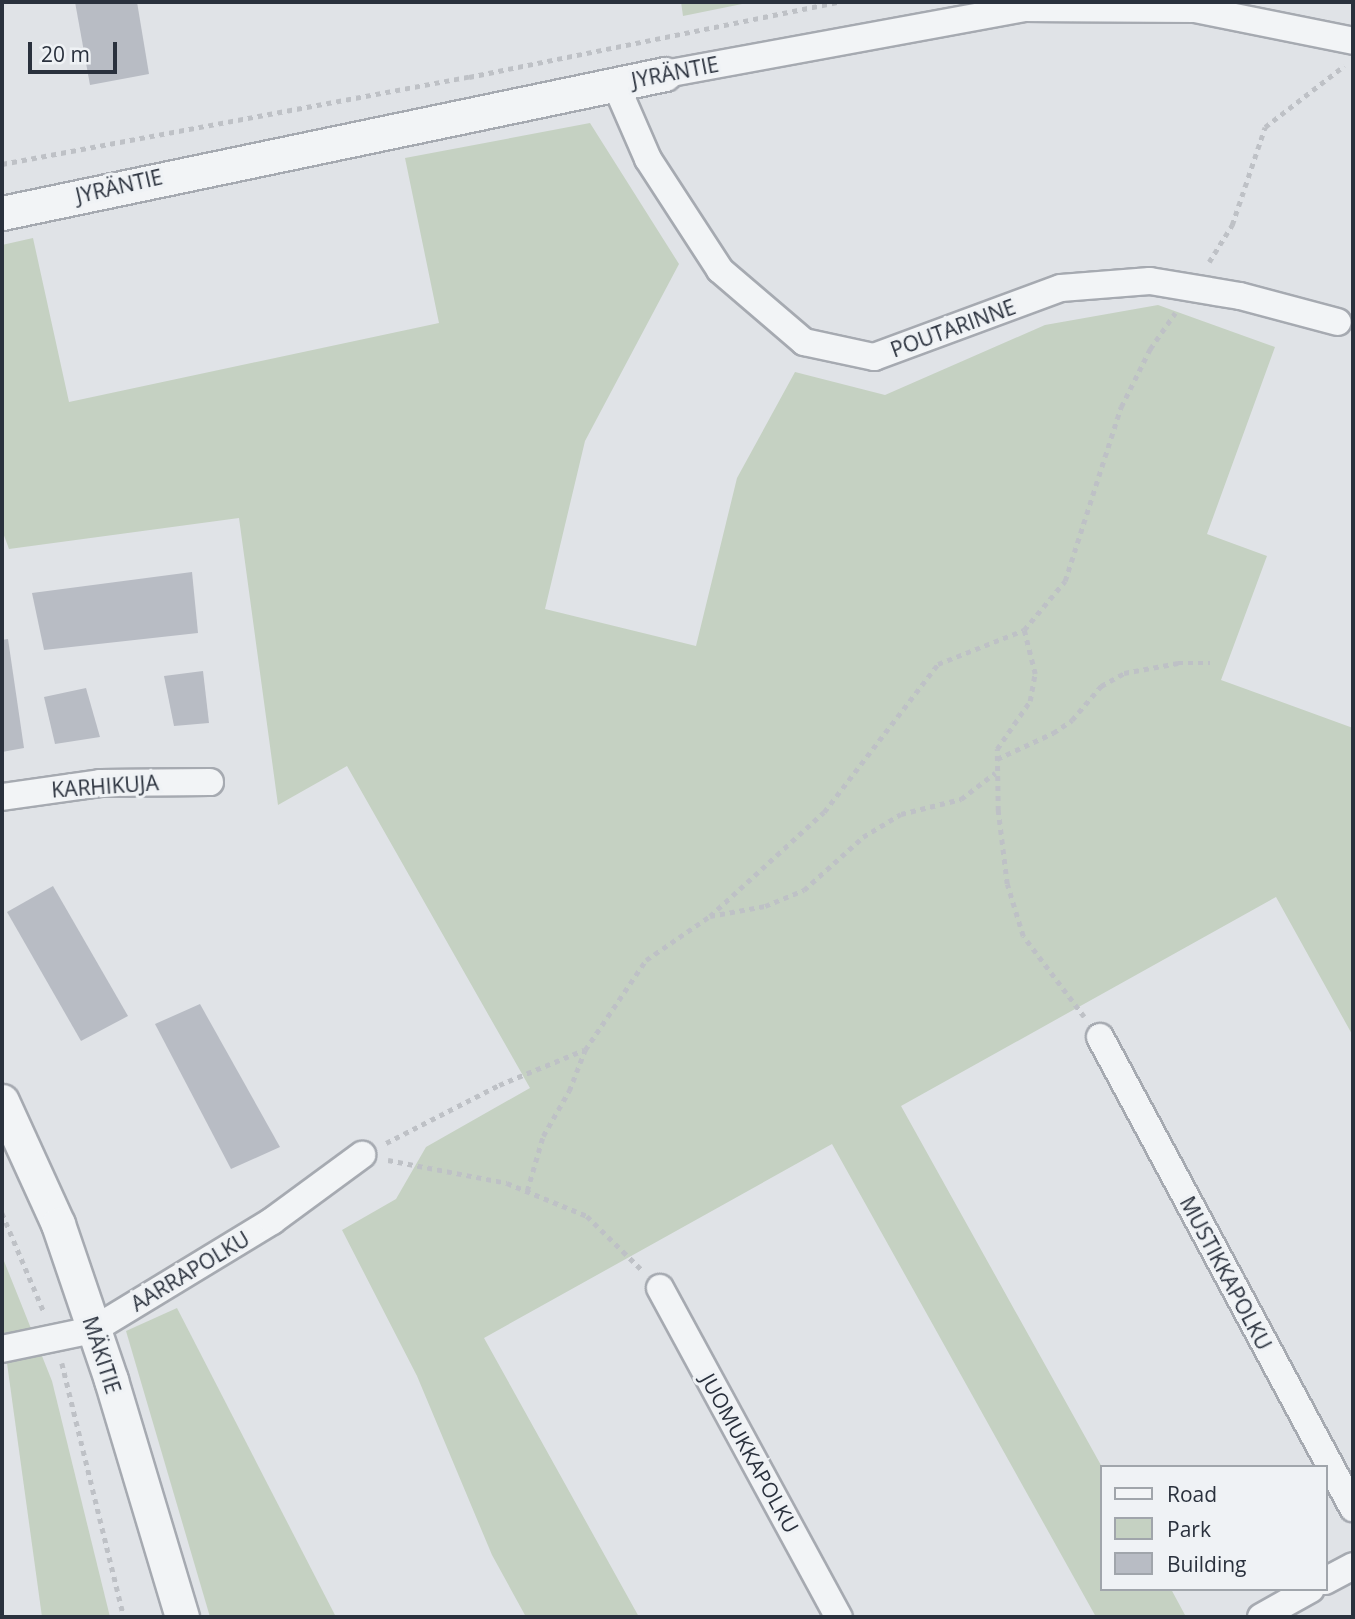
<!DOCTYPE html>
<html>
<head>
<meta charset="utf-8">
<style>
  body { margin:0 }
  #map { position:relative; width:1355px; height:1619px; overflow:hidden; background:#e0e3e7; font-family:"Open Sans",sans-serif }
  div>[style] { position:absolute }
  .green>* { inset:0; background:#c5d1c2 }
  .building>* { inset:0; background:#b8bcc4 }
  .path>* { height:4.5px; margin-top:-2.25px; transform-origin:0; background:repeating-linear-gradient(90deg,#bec1c6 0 5px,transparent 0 10px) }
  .roads { filter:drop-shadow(2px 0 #a6aab1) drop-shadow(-2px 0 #a6aab1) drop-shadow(0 2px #a6aab1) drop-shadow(0 -2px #a6aab1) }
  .minor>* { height:26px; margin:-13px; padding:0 13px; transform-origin:13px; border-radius:13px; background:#f2f4f6 }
  .tertiary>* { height:33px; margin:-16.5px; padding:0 16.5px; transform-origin:16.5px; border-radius:16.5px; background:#f2f4f6 }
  span { translate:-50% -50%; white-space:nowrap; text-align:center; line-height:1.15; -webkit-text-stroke:6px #eff2f5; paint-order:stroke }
  .street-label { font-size:21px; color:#2a313d }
  .frame { position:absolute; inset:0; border:4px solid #2a313d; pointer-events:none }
  .legend { position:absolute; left:1100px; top:1465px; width:228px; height:126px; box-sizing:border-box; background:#eff2f5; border:2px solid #a0a5ab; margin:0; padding:9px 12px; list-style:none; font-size:21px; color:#2a313d }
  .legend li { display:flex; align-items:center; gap:14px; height:35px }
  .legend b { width:35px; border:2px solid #a0a5ab }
  .scale { position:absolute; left:28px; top:42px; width:89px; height:32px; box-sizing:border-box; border:4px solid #2a313d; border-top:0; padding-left:9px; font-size:21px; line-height:24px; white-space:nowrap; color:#2a313d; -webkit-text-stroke:5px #eff2f5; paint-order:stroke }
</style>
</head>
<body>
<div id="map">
  <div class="green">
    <i style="clip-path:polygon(681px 2px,752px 2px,683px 16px)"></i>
    <i style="clip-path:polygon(590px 123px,679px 264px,585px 441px,545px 609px,696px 646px,737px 478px,795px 372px,885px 395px,1045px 325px,1158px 305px,1275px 347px,1207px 534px,1267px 556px,1221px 680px,1353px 728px,1353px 1036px,1276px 897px,901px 1106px,1102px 1467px,1101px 1589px,1171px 1589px,1185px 1615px,1182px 1617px,1096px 1617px,832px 1144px,484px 1338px,639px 1617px,526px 1617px,492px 1555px,417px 1376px,342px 1230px,396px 1199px,426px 1147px,530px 1088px,347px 766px,278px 805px,239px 518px,9px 549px,2px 530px,2px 245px,33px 238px,69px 402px,439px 323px,405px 158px)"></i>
    <i style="clip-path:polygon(2px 1256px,52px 1381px,110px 1617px,42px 1617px,2px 1327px)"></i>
    <i style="clip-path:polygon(177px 1308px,336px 1617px,210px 1617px,126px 1331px)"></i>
  </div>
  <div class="building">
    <i style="clip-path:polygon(75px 2px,137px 2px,149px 74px,90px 85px)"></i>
    <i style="clip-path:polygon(192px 572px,198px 633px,44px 650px,32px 593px)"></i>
    <i style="clip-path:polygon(8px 639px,24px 748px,2px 752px,2px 640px)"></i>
    <i style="clip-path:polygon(203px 671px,209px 723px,174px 726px,164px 676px)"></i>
    <i style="clip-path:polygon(86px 688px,100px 737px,55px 744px,44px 697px)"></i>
    <i style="clip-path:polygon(53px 886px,128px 1016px,81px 1041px,7px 912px)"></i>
    <i style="clip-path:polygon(200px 1004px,280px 1147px,231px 1169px,155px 1024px)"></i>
  </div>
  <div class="path">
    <i style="left:2px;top:164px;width:475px;rotate:-10.6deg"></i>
    <i style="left:469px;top:77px;width:377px;rotate:-11.5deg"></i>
    <i style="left:1209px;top:262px;width:44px;rotate:-58.1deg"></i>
    <i style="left:1232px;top:225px;width:103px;rotate:-71.4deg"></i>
    <i style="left:1265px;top:127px;width:100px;rotate:-37.7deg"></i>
    <i style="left:997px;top:759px;width:62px;rotate:-24.9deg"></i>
    <i style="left:1053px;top:733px;width:23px;rotate:-34deg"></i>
    <i style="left:1072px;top:720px;width:45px;rotate:-49.5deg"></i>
    <i style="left:1101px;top:686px;width:26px;rotate:-29deg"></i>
    <i style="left:1124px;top:673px;width:55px;rotate:-10.5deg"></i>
    <i style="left:1178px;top:663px;width:32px"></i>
    <i style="left:710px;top:916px;width:154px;rotate:-42.4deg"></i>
    <i style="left:824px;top:812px;width:187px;rotate:-52.4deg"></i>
    <i style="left:938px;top:664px;width:92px;rotate:-21.6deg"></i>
    <i style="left:1084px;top:1017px;width:101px;rotate:-127deg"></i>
    <i style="left:1023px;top:936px;width:54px;rotate:-107.1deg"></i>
    <i style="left:1007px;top:884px;width:74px;rotate:-97deg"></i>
    <i style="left:998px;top:811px;width:62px;rotate:-90.9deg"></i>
    <i style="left:997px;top:749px;width:58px;rotate:-55.5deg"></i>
    <i style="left:1030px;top:701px;width:27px;rotate:-80deg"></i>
    <i style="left:1035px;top:674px;width:45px;rotate:-104deg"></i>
    <i style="left:1024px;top:630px;width:64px;rotate:-50.1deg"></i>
    <i style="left:1065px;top:581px;width:183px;rotate:-72.2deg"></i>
    <i style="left:1121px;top:407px;width:65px;rotate:-63.4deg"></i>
    <i style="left:1150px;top:349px;width:44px;rotate:-55.2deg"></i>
    <i style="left:386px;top:1143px;width:127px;rotate:-27.2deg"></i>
    <i style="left:499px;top:1085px;width:92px;rotate:-22.4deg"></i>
    <i style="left:388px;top:1160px;width:121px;rotate:10.9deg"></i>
    <i style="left:507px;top:1183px;width:87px;rotate:22.4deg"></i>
    <i style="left:587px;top:1216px;width:77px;rotate:44.5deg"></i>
    <i style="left:527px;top:1191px;width:57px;rotate:-73.8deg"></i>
    <i style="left:543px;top:1136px;width:52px;rotate:-60deg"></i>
    <i style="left:569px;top:1091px;width:44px;rotate:-68.7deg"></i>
    <i style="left:585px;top:1050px;width:109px;rotate:-55.9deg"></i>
    <i style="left:646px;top:960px;width:78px;rotate:-34.5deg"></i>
    <i style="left:710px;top:916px;width:56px;rotate:-10.3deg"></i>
    <i style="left:765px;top:906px;width:42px;rotate:-22.3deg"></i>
    <i style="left:804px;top:890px;width:79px;rotate:-41.9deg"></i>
    <i style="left:863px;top:837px;width:44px;rotate:-31.2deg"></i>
    <i style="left:901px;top:814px;width:62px;rotate:-14deg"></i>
    <i style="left:961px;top:799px;width:43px;rotate:-37.4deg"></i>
    <i style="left:2px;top:1213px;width:108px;rotate:67deg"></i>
    <i style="left:62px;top:1363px;width:261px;rotate:76.3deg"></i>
  </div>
  <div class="roads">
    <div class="minor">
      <i style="left:665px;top:74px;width:364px;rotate:-10.4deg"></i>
      <i style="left:1023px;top:8px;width:172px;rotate:0.3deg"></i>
      <i style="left:1195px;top:9px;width:161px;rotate:11.4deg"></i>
      <i style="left:615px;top:83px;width:83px;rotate:66.5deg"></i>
      <i style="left:648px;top:159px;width:132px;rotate:57deg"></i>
      <i style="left:720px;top:270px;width:111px;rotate:40.6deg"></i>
      <i style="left:804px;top:342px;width:72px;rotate:12.1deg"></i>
      <i style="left:874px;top:357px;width:199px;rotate:-20.3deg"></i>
      <i style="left:1061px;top:288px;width:89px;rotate:-4.5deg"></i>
      <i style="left:1150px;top:281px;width:91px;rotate:9.5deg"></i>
      <i style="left:1240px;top:296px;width:101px;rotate:14.9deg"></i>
      <i style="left:2px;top:797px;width:99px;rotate:-8.1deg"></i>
      <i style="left:100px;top:783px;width:110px;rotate:-0.5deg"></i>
      <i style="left:1100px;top:1037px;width:535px;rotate:61.76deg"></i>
      <i style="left:660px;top:1288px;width:375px;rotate:61.5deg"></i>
      <i style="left:2px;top:1349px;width:93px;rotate:-11.8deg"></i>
      <i style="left:93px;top:1330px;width:210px;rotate:-31.3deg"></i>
      <i style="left:272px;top:1221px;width:112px;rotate:-36.3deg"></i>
      <i style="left:1325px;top:1581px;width:32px;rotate:-28deg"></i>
      <i style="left:1261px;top:1617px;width:57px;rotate:-29.2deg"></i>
    </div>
    <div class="tertiary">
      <i style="left:2px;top:213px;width:677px;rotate:-11.84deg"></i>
      <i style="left:2px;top:1101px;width:135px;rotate:65.5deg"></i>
      <i style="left:58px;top:1224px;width:165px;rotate:71.2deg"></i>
      <i style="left:111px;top:1380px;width:247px;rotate:73.3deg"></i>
    </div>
  </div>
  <div class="street-label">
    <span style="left:675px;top:72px;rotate:-11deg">JYRÄNTIE</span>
    <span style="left:119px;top:186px;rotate:-13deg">JYRÄNTIE</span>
    <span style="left:953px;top:328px;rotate:-20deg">POUTARINNE</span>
    <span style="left:105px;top:786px;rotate:-4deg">KARHIKUJA</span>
    <span style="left:190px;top:1271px;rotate:-31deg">AARRAPOLKU</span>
    <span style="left:1226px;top:1273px;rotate:62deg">MUSTIKKAPOLKU</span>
    <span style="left:102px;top:1355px;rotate:72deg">MÄKITIE</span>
    <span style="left:750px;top:1453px;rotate:61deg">JUOMUKKAPOLKU</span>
  </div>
  <div class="frame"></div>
  <ul class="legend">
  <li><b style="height:9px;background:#f2f4f6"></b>Road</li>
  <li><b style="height:19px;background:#c5d1c2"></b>Park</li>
  <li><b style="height:19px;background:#b8bcc4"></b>Building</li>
  </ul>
  <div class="scale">20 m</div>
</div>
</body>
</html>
